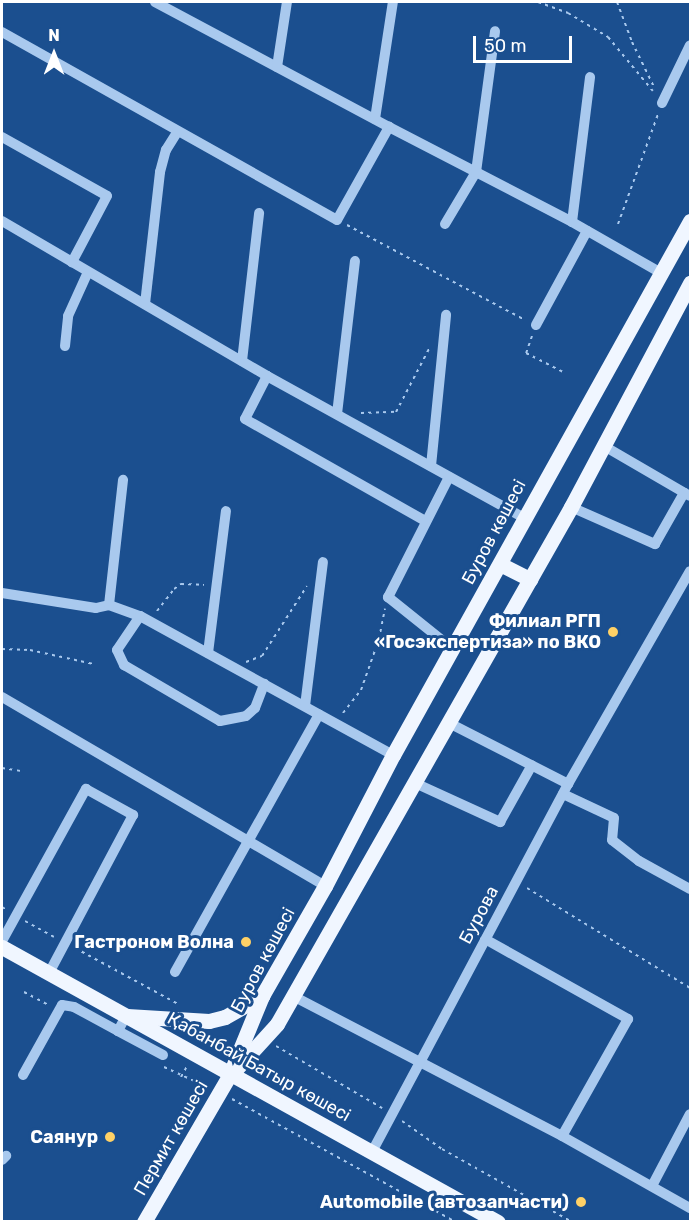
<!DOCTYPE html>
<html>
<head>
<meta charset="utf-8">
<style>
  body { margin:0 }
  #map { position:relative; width:692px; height:1223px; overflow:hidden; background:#1b4f8f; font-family:Rubik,sans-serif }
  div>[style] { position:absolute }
  .path>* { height:2px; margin-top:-1px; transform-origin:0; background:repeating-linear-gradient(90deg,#a9c9ee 0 3px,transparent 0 7.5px) }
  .minor>* { height:10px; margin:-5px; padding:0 5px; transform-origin:5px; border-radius:5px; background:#a9c9ee }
  .major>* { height:15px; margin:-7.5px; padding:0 7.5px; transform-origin:7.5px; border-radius:7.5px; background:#f0f6ff }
  .dots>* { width:16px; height:16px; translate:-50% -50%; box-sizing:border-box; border:3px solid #1b4f8f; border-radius:50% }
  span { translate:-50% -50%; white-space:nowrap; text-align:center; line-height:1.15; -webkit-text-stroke:6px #1b4f8f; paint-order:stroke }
  .street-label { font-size:18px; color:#fff }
  .poi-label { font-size:18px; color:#fff; font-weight:700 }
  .right { translate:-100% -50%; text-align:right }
  .frame { position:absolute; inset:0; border:3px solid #fff; pointer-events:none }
  .north { position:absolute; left:24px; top:24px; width:60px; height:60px; -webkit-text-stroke:4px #1b4f8f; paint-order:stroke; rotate:0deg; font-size:16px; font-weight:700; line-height:24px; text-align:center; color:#fff }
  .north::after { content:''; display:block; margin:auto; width:21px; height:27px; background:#fff; clip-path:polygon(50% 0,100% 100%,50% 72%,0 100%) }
  .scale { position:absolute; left:473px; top:36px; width:99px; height:27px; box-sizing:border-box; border:3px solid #fff; border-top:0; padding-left:8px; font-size:18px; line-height:21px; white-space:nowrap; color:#fff; -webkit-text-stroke:4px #1b4f8f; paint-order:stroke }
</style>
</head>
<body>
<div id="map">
  <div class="path">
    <i style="left:538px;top:2px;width:32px;rotate:20deg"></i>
    <i style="left:568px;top:13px;width:47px;rotate:31deg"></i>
    <i style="left:608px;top:37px;width:70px;rotate:50.2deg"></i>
    <i style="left:617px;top:2px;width:43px;rotate:69.4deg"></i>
    <i style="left:632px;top:42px;width:52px;rotate:63.9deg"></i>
    <i style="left:618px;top:224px;width:117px;rotate:-70deg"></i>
    <i style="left:347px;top:225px;width:202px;rotate:28.1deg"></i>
    <i style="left:532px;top:336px;width:18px;rotate:109deg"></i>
    <i style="left:526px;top:353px;width:42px;rotate:27.2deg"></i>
    <i style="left:361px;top:413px;width:35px;rotate:-2deg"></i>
    <i style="left:396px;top:412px;width:73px;rotate:-62.4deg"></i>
    <i style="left:157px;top:611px;width:28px;rotate:-52deg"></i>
    <i style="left:174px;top:589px;width:9px;rotate:-36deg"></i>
    <i style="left:181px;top:584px;width:23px;rotate:2deg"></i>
    <i style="left:2px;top:649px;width:28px;rotate:2deg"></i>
    <i style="left:30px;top:650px;width:65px;rotate:12.5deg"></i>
    <i style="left:246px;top:662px;width:17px;rotate:-21deg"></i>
    <i style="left:262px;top:656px;width:83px;rotate:-57.3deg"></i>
    <i style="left:343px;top:713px;width:29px;rotate:-52deg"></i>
    <i style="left:361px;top:690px;width:54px;rotate:-70.6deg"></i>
    <i style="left:379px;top:639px;width:31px;rotate:-79deg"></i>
    <i style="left:2px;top:768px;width:20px;rotate:9deg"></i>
    <i style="left:527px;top:888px;width:191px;rotate:31.5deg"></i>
    <i style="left:2px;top:907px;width:6px;rotate:31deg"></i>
    <i style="left:25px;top:921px;width:33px;rotate:29deg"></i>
    <i style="left:75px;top:948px;width:117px;rotate:28.5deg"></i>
    <i style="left:24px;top:992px;width:27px;rotate:28deg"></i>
    <i style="left:276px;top:1046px;width:123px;rotate:30.3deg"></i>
    <i style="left:164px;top:1067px;width:45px;rotate:24.9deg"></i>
    <i style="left:181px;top:1077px;width:13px;rotate:-61deg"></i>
    <i style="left:232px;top:1099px;width:256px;rotate:28.8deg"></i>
    <i style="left:402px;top:1121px;width:49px;rotate:35deg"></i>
    <i style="left:442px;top:1149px;width:149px;rotate:29.3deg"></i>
  </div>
  <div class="minor">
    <i style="left:155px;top:2px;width:265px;rotate:28.1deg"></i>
    <i style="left:2px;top:32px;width:384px;rotate:29.3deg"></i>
    <i style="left:337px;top:220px;width:107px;rotate:-60.8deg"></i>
    <i style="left:389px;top:127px;width:206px;rotate:27.4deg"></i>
    <i style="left:572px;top:222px;width:103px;rotate:29.8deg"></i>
    <i style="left:277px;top:67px;width:66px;rotate:-81.3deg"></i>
    <i style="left:662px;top:103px;width:64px;rotate:-64.2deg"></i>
    <i style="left:375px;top:119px;width:118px;rotate:-81.3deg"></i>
    <i style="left:2px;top:137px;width:120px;rotate:29.3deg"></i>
    <i style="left:107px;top:196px;width:75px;rotate:117.9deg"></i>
    <i style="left:2px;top:221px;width:307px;rotate:30.3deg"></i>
    <i style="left:267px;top:376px;width:294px;rotate:28.9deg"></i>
    <i style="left:572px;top:222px;width:146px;rotate:-82.9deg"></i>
    <i style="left:445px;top:224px;width:61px;rotate:-59.2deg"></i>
    <i style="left:476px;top:172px;width:142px;rotate:-82.3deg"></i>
    <i style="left:145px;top:304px;width:133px;rotate:-83.5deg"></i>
    <i style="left:160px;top:172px;width:23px;rotate:-75deg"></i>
    <i style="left:166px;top:150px;width:22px;rotate:-58deg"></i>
    <i style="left:536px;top:325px;width:107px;rotate:-61.5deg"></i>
    <i style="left:65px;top:346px;width:30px;rotate:-84deg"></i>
    <i style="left:68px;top:316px;width:48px;rotate:-65.6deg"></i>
    <i style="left:242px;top:361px;width:149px;rotate:-83.4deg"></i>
    <i style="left:267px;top:376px;width:48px;rotate:117.1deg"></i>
    <i style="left:245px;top:419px;width:207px;rotate:29.5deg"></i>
    <i style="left:337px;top:414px;width:154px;rotate:-83.3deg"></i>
    <i style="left:604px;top:446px;width:99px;rotate:30.2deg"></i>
    <i style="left:431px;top:466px;width:152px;rotate:-84.3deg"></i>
    <i style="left:449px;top:477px;width:135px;rotate:116.9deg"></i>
    <i style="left:388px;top:597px;width:83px;rotate:38.7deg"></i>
    <i style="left:571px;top:507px;width:92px;rotate:23.8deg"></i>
    <i style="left:655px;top:544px;width:59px;rotate:-60.4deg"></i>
    <i style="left:2px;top:593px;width:95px;rotate:9.1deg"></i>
    <i style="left:96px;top:608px;width:13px;rotate:-13deg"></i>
    <i style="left:109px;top:605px;width:33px;rotate:20deg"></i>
    <i style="left:140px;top:616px;width:289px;rotate:28.8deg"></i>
    <i style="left:109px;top:605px;width:126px;rotate:-83.6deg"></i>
    <i style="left:140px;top:616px;width:41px;rotate:124.1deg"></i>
    <i style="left:117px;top:650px;width:17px;rotate:65deg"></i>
    <i style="left:124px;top:665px;width:111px;rotate:30.3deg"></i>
    <i style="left:220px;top:721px;width:26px;rotate:-11deg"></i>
    <i style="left:246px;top:716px;width:12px;rotate:-42deg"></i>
    <i style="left:255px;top:708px;width:26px;rotate:-69deg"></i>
    <i style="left:208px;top:653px;width:143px;rotate:-82.8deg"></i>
    <i style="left:2px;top:697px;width:374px;rotate:30.3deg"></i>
    <i style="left:305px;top:706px;width:145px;rotate:-82.9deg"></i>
    <i style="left:449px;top:723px;width:134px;rotate:27.1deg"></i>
    <i style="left:568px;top:784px;width:315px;rotate:118deg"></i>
    <i style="left:420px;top:1062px;width:160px;rotate:27.5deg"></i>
    <i style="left:415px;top:783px;width:94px;rotate:24.6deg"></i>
    <i style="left:500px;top:822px;width:65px;rotate:-60.7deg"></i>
    <i style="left:568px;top:784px;width:245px;rotate:-60.2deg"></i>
    <i style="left:563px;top:794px;width:56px;rotate:25.2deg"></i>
    <i style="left:614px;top:818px;width:22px;rotate:95deg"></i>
    <i style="left:612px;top:840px;width:34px;rotate:38deg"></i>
    <i style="left:639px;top:861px;width:58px;rotate:28.8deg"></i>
    <i style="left:485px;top:939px;width:164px;rotate:29.2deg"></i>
    <i style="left:628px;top:1019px;width:134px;rotate:119.4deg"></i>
    <i style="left:562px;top:1136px;width:147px;rotate:29.4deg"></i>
    <i style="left:2px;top:941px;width:174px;rotate:-61.1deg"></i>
    <i style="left:86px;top:789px;width:54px;rotate:29deg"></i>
    <i style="left:133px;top:815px;width:179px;rotate:118deg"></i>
    <i style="left:175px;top:972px;width:295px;rotate:-60.8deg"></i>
    <i style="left:293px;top:996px;width:143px;rotate:27.5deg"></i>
    <i style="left:420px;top:1062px;width:102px;rotate:118.1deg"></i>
    <i style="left:118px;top:1031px;width:51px;rotate:28.1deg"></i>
    <i style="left:23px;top:1075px;width:80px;rotate:-60.9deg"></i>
    <i style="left:62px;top:1005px;width:12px;rotate:9deg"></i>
    <i style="left:74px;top:1007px;width:50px;rotate:28.6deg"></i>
    <i style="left:118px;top:1031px;width:17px;rotate:-62deg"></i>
    <i style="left:2px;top:1160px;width:6px;rotate:-45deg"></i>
    <i style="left:652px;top:1186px;width:81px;rotate:-62.2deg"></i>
  </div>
  <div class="major">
    <i style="left:500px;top:564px;width:34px;rotate:27deg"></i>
    <i style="left:2px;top:947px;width:567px;rotate:29.01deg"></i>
    <i style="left:127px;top:1016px;width:82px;rotate:3.5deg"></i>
    <i style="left:209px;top:1021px;width:16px;rotate:-14deg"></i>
    <i style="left:225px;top:1017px;width:43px;rotate:-29.6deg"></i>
    <i style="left:237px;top:1068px;width:59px;rotate:-47.7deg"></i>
    <i style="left:277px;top:1024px;width:595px;rotate:-60.37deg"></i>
    <i style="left:571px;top:507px;width:254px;rotate:-62deg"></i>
    <i style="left:144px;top:1222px;width:171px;rotate:-59.8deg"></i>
    <i style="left:230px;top:1074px;width:84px;rotate:-67.7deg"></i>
    <i style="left:262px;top:996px;width:127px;rotate:-60.2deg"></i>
    <i style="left:325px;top:886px;width:148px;rotate:-62.6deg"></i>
    <i style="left:393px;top:755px;width:611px;rotate:-60.92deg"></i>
  </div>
  <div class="dots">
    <i style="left:613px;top:632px;background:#ffd166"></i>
    <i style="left:246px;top:942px;background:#ffd166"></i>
    <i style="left:110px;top:1137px;background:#ffd166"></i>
    <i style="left:581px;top:1202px;background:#ffd166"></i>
  </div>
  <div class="street-label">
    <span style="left:494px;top:532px;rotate:-62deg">Буров көшесі</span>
    <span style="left:479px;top:915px;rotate:-62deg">Бурова</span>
    <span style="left:263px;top:960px;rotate:-62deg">Буров көшесі</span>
    <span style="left:259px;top:1067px;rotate:29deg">Қабанбай Батыр көшесі</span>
    <span style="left:171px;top:1138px;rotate:-60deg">Пермит көшесі</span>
  </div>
  <div class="poi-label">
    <span class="right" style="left:601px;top:632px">Филиал РГП<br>«Госэкспертиза» по ВКО</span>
    <span class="right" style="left:234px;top:942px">Гастроном Волна</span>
    <span class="right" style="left:98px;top:1137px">Саянур</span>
    <span class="right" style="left:569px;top:1202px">Automobile (автозапчасти)</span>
  </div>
  <div class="frame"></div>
  <div class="north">N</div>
  <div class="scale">50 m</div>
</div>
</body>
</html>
